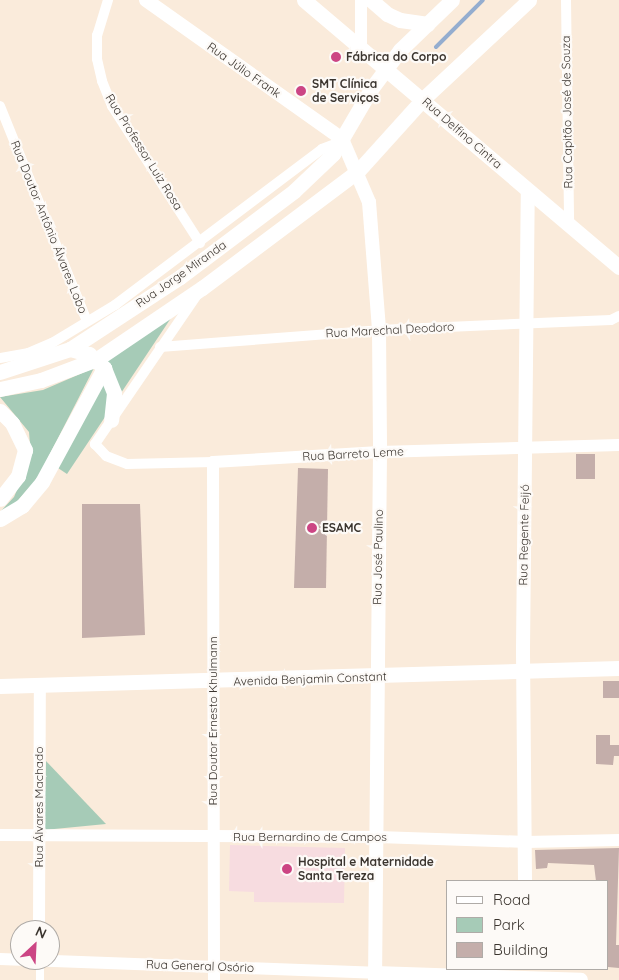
<!DOCTYPE html>
<html>
<head>
<meta charset="utf-8">
<style>
  body { margin:0 }
  #map { position:relative; width:619px; height:980px; overflow:hidden; background:#faebdb; font-family:Quicksand,sans-serif }
  div>[style] { position:absolute }
  .medical>* { inset:0; background:#f7dce0 }
  .green>* { inset:0; background:#a6cbb7 }
  .stream>* { height:4px; margin:-2px; padding:0 2px; transform-origin:2px; border-radius:2px; background:#94adcf }
  .building>* { inset:0; background:#c4aeaa }
  .pedestrian>* { height:8px; margin:-4px; padding:0 4px; transform-origin:4px; border-radius:4px; background:#fff }
  .minor>* { height:10px; margin:-5px; padding:0 5px; transform-origin:5px; border-radius:5px; background:#fff }
  .tertiary>* { height:12px; margin:-6px; padding:0 6px; transform-origin:6px; border-radius:6px; background:#fff }
  .secondary>* { height:14px; margin:-7px; padding:0 7px; transform-origin:7px; border-radius:7px; background:#fff }
  .primary>* { height:15px; margin:-7.5px; padding:0 7.5px; transform-origin:7.5px; border-radius:7.5px; background:#fff }
  .dots>* { width:14px; height:14px; translate:-50% -50%; box-sizing:border-box; border:2px solid #fdfaf7; border-radius:50% }
  span { translate:-50% -50%; white-space:nowrap; text-align:center; line-height:1.15; -webkit-text-stroke:4.5px #fdfaf7; paint-order:stroke }
  .poi-label { font-size:12px; color:#3b352f; font-weight:700 }
  .left { translate:0 -50%; text-align:left }
  .street-label { font-size:12px; color:#3b352f }
  .legend { position:absolute; left:446px; top:880px; width:162px; height:90px; box-sizing:border-box; background:#fdfaf7; border:1px solid #afaba7; margin:0; padding:6px 9px; list-style:none; font-size:15px; color:#3b352f }
  .legend li { display:flex; align-items:center; gap:10px; height:25px }
  .legend b { width:25px; border:1px solid #afaba7 }
  .north { position:absolute; left:10px; top:920px; width:50px; height:50px; box-sizing:border-box; background:#fdfaf7; border:1px solid #afaba7; border-radius:50%; rotate:25deg; font-size:14px; font-weight:700; line-height:20px; text-align:center; color:#3b352f }
  .north::after { content:''; display:block; margin:auto; width:18px; height:22px; background:#cc4584; clip-path:polygon(50% 0,100% 100%,50% 72%,0 100%) }
</style>
</head>
<body>
<div id="map">
  <div class="medical">
    <i style="clip-path:polygon(230px 845px,345px 848px,344px 903px,254px 902px,254px 892px,229px 891px)"></i>
  </div>
  <div class="green">
    <i style="clip-path:polygon(173px 315px,67px 474px,58px 468px,98px 390px,107px 361px)"></i>
    <i style="clip-path:polygon(94px 368px,37px 479px,12px 507px,0 512px,14px 497px,31px 457px,29px 432px,0 397px,43px 390px)"></i>
    <i style="clip-path:polygon(46px 761px,106px 824px,44px 830px)"></i>
  </div>
  <div class="stream">
    <i style="left:436px;top:47px;width:66px;rotate:-45deg"></i>
  </div>
  <div class="building">
    <i style="clip-path:polygon(576px 454px,595px 454px,595px 479px,576px 479px)"></i>
    <i style="clip-path:polygon(298px 468px,328px 469px,326px 588px,294px 588px)"></i>
    <i style="clip-path:polygon(82px 504px,140px 504px,145px 635px,82px 638px)"></i>
    <i style="clip-path:polygon(603px 681px,619px 681px,619px 698px,603px 698px)"></i>
    <i style="clip-path:polygon(596px 735px,610px 735px,610px 745px,619px 745px,619px 756px,614px 756px,613px 765px,596px 764px)"></i>
    <i style="clip-path:polygon(619px 848px,616px 945px,619px 945px,619px 968px,608px 967px,608px 881px,596px 881px,594px 865px,548px 863px,547px 868px,536px 869px,535px 850px)"></i>
  </div>
  <div class="pedestrian">
    <i style="left:40px;top:961px;width:19px;rotate:90deg"></i>
  </div>
  <div class="minor">
    <i style="left:108px;top:0;width:37px;rotate:107deg"></i>
    <i style="left:97px;top:35px;width:24px;rotate:90deg"></i>
    <i style="left:97px;top:59px;width:23px;rotate:77deg"></i>
    <i style="left:102px;top:81px;width:27px;rotate:68deg"></i>
    <i style="left:112px;top:106px;width:163px;rotate:57.3deg"></i>
    <i style="left:566px;top:0;width:224px;rotate:89.2deg"></i>
    <i style="left:0;top:106px;width:232px;rotate:68deg"></i>
    <i style="left:197px;top:295px;width:181px;rotate:124.4deg"></i>
    <i style="left:95px;top:444px;width:16px;rotate:47deg"></i>
    <i style="left:106px;top:456px;width:22px;rotate:21deg"></i>
    <i style="left:127px;top:464px;width:86px;rotate:-1.3deg"></i>
    <i style="left:160px;top:347px;width:220px;rotate:-4.4deg"></i>
    <i style="left:379px;top:330px;width:232px;rotate:-2.5deg"></i>
    <i style="left:611px;top:320px;width:9px;rotate:-27deg"></i>
    <i style="left:0;top:358px;width:28px;rotate:-10deg"></i>
    <i style="left:28px;top:353px;width:26px;rotate:-23deg"></i>
    <i style="left:52px;top:343px;width:74px;rotate:-31.1deg"></i>
    <i style="left:115px;top:305px;width:259px;rotate:-37deg"></i>
    <i style="left:322px;top:149px;width:19px;rotate:-21deg"></i>
  </div>
  <div class="tertiary">
    <i style="left:361px;top:49px;width:49px;rotate:-90deg"></i>
    <i style="left:0;top:835px;width:378px;rotate:0.3deg"></i>
    <i style="left:378px;top:837px;width:148px;rotate:1.9deg"></i>
    <i style="left:526px;top:842px;width:93px;rotate:-1.2deg"></i>
    <i style="left:39px;top:930px;width:246px;rotate:-89.8deg"></i>
    <i style="left:0;top:959px;width:375px;rotate:2.1deg"></i>
    <i style="left:214px;top:980px;width:518px;rotate:-90.11deg"></i>
    <i style="left:213px;top:462px;width:167px;rotate:-3.4deg"></i>
    <i style="left:380px;top:452px;width:239px;rotate:-1.7deg"></i>
  </div>
  <div class="secondary">
    <i style="left:146px;top:0;width:240px;rotate:35.3deg"></i>
    <i style="left:342px;top:139px;width:69px;rotate:66.8deg"></i>
    <i style="left:369px;top:202px;width:128px;rotate:85.5deg"></i>
    <i style="left:379px;top:330px;width:122px;rotate:89.5deg"></i>
    <i style="left:380px;top:452px;width:528px;rotate:90.54deg"></i>
    <i style="left:525px;top:881px;width:232px;rotate:-90.5deg"></i>
    <i style="left:523px;top:649px;width:459px;rotate:-89.4deg"></i>
    <i style="left:375px;top:973px;width:206px;rotate:1.9deg"></i>
  </div>
  <div class="primary">
    <i style="left:304px;top:0;width:413px;rotate:40.3deg"></i>
    <i style="left:371px;top:0;width:21px;rotate:41deg"></i>
    <i style="left:387px;top:14px;width:14px;rotate:25deg"></i>
    <i style="left:400px;top:20px;width:28px;rotate:8deg"></i>
    <i style="left:70px;top:349px;width:20px;rotate:15deg"></i>
    <i style="left:89px;top:354px;width:21px;rotate:43deg"></i>
    <i style="left:104px;top:368px;width:27px;rotate:68deg"></i>
    <i style="left:114px;top:393px;width:27px;rotate:96deg"></i>
    <i style="left:0;top:372px;width:74px;rotate:-18.2deg"></i>
    <i style="left:70px;top:349px;width:131px;rotate:-33.2deg"></i>
    <i style="left:180px;top:277px;width:143px;rotate:-37deg"></i>
    <i style="left:294px;top:191px;width:54px;rotate:-43.5deg"></i>
    <i style="left:333px;top:154px;width:75px;rotate:-59.7deg"></i>
    <i style="left:371px;top:89px;width:49px;rotate:-53.4deg"></i>
    <i style="left:400px;top:50px;width:72px;rotate:-43.9deg"></i>
    <i style="left:0;top:389px;width:42px;rotate:-12.4deg"></i>
    <i style="left:41px;top:380px;width:60px;rotate:-20.6deg"></i>
    <i style="left:97px;top:359px;width:127px;rotate:-34.1deg"></i>
    <i style="left:202px;top:288px;width:195px;rotate:-36.9deg"></i>
    <i style="left:358px;top:171px;width:97px;rotate:-47.9deg"></i>
    <i style="left:423px;top:99px;width:145px;rotate:-43deg"></i>
    <i style="left:0;top:411px;width:17px;rotate:45deg"></i>
    <i style="left:12px;top:423px;width:30px;rotate:64deg"></i>
    <i style="left:25px;top:450px;width:27px;rotate:105deg"></i>
    <i style="left:18px;top:476px;width:29px;rotate:128deg"></i>
    <i style="left:0;top:519px;width:26px;rotate:-31deg"></i>
    <i style="left:22px;top:506px;width:31px;rotate:-50deg"></i>
    <i style="left:42px;top:482px;width:130px;rotate:-61.5deg"></i>
    <i style="left:0;top:686px;width:619px;rotate:-1.67deg"></i>
  </div>
  <div class="dots">
    <i style="left:336px;top:57px;background:#cc4584"></i>
    <i style="left:301px;top:91px;background:#cc4584"></i>
    <i style="left:312px;top:528px;background:#cc4584"></i>
    <i style="left:287px;top:869px;background:#cc4584"></i>
  </div>
  <div class="poi-label">
    <span class="left" style="left:346px;top:57px">Fábrica do Corpo</span>
    <span class="left" style="left:312px;top:91px">SMT Clínica<br>de Serviços</span>
    <span class="left" style="left:322px;top:528px">ESAMC</span>
    <span class="left" style="left:298px;top:869px">Hospital e Maternidade<br>Santa Tereza</span>
  </div>
  <div class="street-label">
    <span style="left:244px;top:70px;rotate:35deg">Rua Júlio Frank</span>
    <span style="left:567px;top:112px;rotate:-91deg">Rua Capitão José de Souza</span>
    <span style="left:462px;top:133px;rotate:41deg">Rua Delfino Cintra</span>
    <span style="left:144px;top:152px;rotate:58deg">Rua Professor Luiz Rosa</span>
    <span style="left:49px;top:227px;rotate:68deg">Rua Doutor Antônio Álvares Lobo</span>
    <span style="left:181px;top:274px;rotate:-35deg">Rua Jorge Miranda</span>
    <span style="left:390px;top:330px;rotate:-3deg">Rua Marechal Deodoro</span>
    <span style="left:353px;top:454px;rotate:-3deg">Rua Barreto Leme</span>
    <span style="left:524px;top:535px;rotate:-89deg">Rua Regente Feijó</span>
    <span style="left:378px;top:557px;rotate:-89deg">Rua José Paulino</span>
    <span style="left:310px;top:679px;rotate:-2deg">Avenida Benjamin Constant</span>
    <span style="left:213px;top:721px;rotate:-90deg">Rua Doutor Ernesto Khulmann</span>
    <span style="left:39px;top:807px;rotate:-90deg">Rua Álvares Machado</span>
    <span style="left:310px;top:837px">Rua Bernardino de Campos</span>
    <span style="left:200px;top:966px;rotate:2deg">Rua General Osório</span>
  </div>
  <ul class="legend">
  <li><b style="height:6px;background:#fff"></b>Road</li>
  <li><b style="height:14px;background:#a6cbb7"></b>Park</li>
  <li><b style="height:14px;background:#c4aeaa"></b>Building</li>
  </ul>
  <div class="north">N</div>
</div>
</body>
</html>
